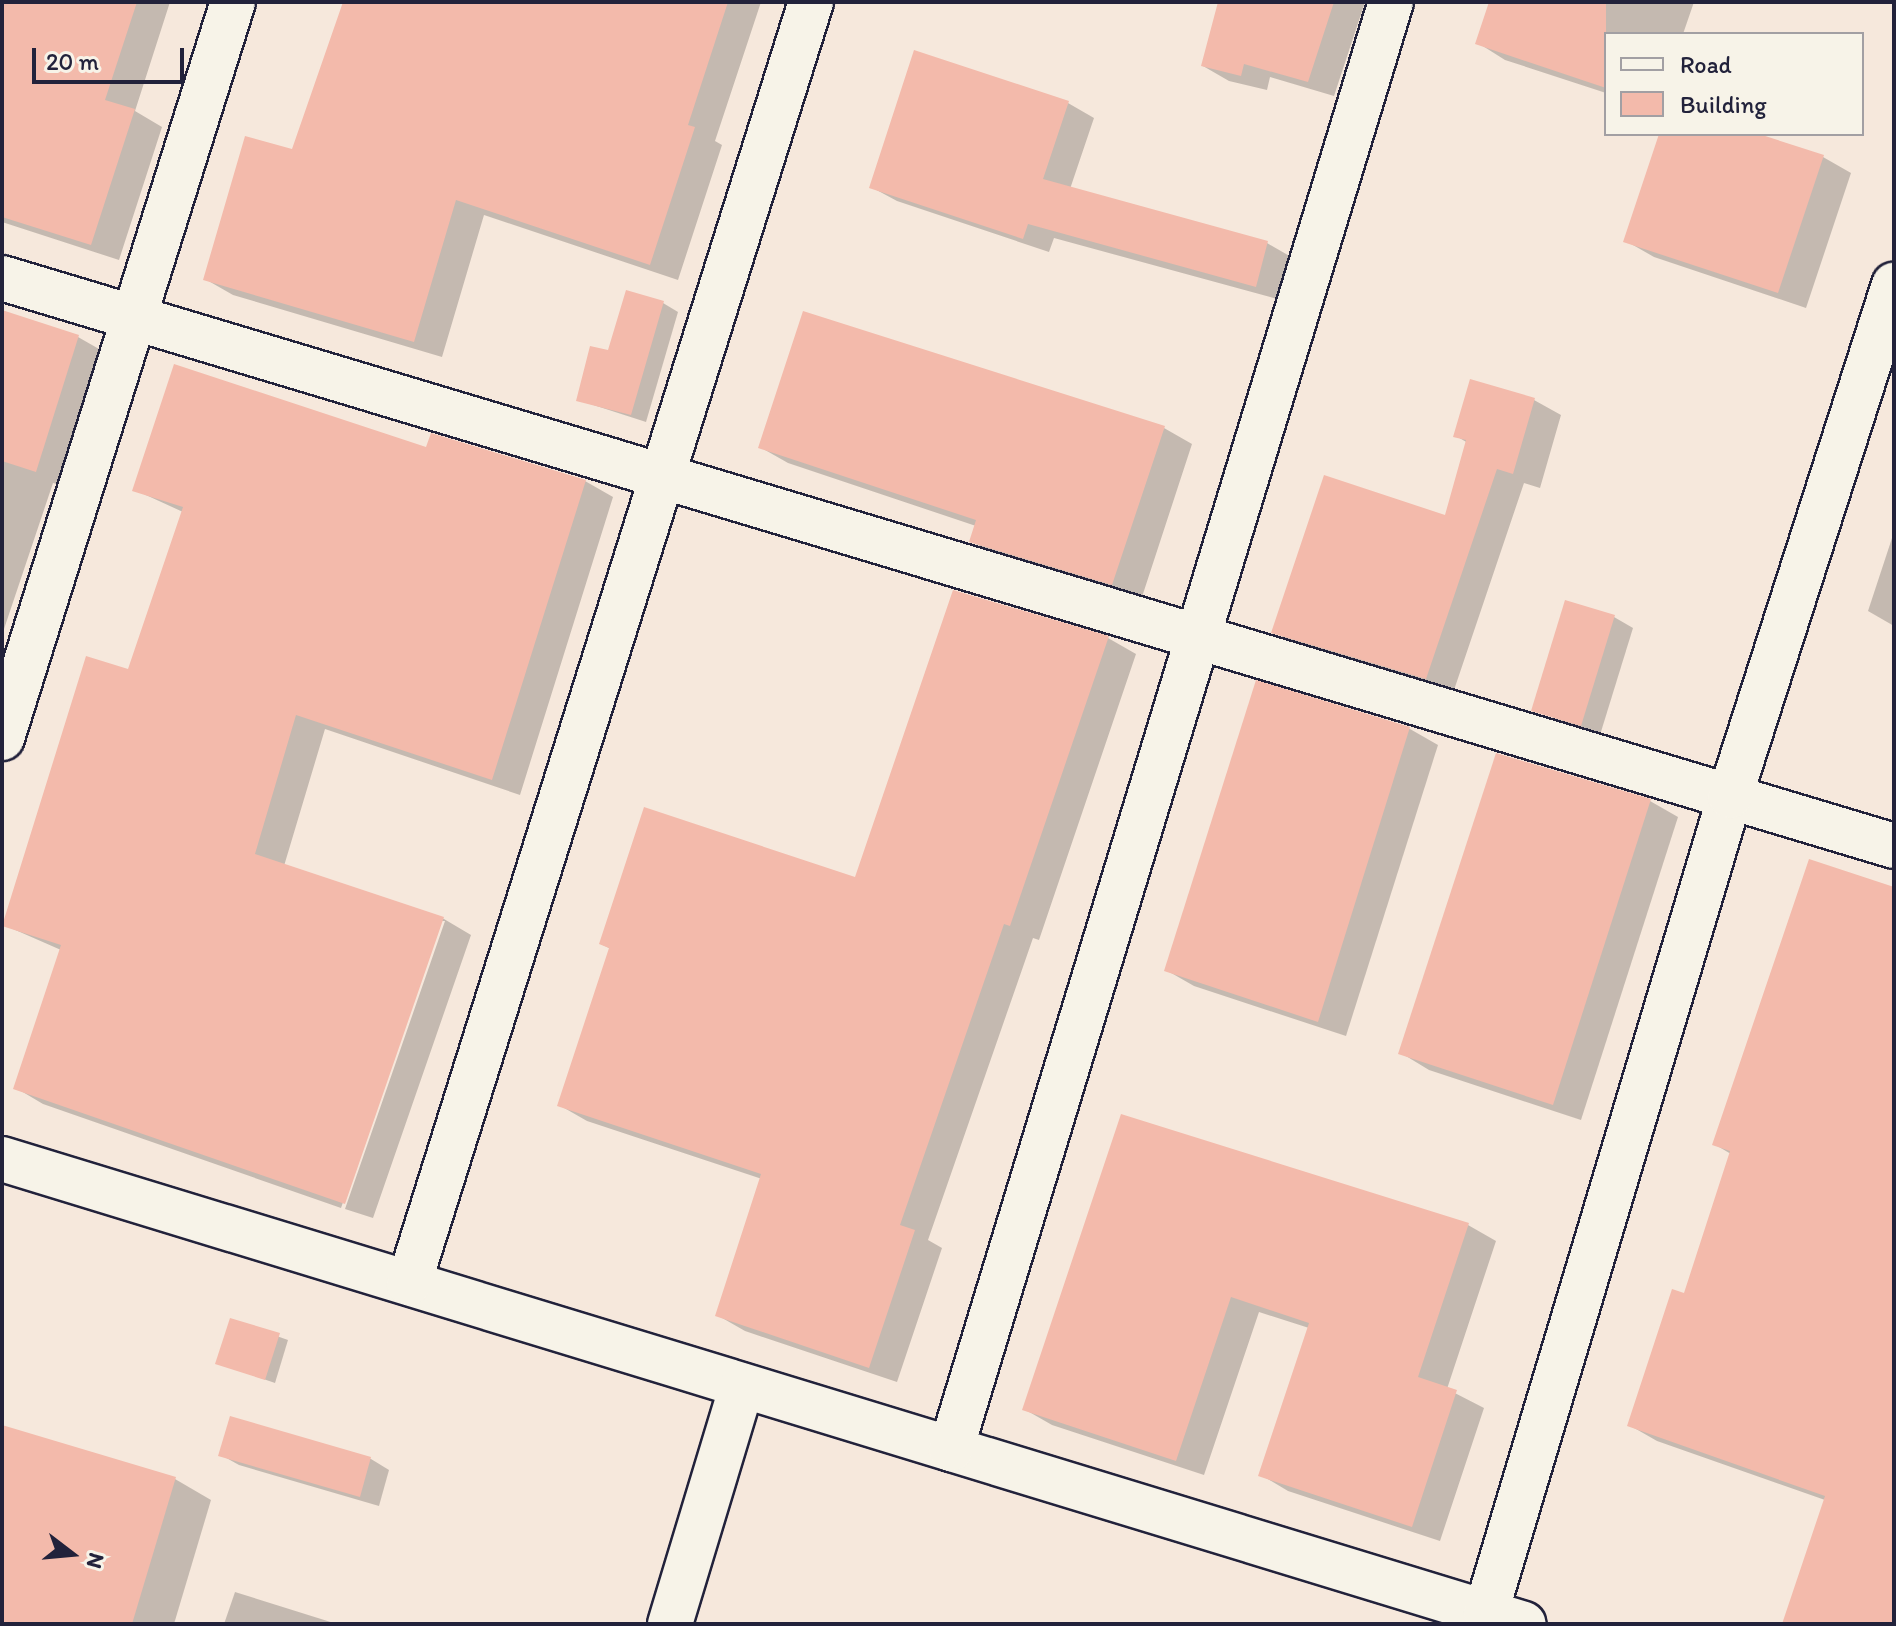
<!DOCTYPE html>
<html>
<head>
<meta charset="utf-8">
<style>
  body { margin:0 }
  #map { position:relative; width:1896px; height:1626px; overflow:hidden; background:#f6e8dc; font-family:Itim,sans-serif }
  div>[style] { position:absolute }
  .shadow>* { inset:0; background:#0003 }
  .building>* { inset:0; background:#f3baab }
  .roads { filter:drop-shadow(2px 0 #22223b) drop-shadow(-2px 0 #22223b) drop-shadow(0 2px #22223b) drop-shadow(0 -2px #22223b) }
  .minor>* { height:44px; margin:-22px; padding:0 22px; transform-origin:22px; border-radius:22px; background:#f7f3e8 }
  span { translate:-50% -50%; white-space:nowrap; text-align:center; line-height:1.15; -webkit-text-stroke:8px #f7f3e8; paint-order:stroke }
  .frame { position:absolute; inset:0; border:4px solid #22223b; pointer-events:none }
  .legend { position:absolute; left:1604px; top:32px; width:260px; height:104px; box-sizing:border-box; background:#f7f3e8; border:2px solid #a29fa3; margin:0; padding:10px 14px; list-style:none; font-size:24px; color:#22223b }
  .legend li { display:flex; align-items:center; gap:16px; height:40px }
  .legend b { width:40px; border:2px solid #a29fa3 }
  .north { position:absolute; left:32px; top:1514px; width:80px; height:80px; -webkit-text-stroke:6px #f7f3e8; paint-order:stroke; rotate:106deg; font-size:22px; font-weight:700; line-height:32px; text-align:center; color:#22223b }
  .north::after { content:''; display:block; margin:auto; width:28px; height:36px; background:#22223b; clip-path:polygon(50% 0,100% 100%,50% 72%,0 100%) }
  .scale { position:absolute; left:32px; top:48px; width:152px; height:36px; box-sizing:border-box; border:4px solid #22223b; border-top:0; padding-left:10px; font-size:24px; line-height:28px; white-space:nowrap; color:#22223b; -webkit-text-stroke:6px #f7f3e8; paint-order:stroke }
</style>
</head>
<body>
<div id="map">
  <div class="shadow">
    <i style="clip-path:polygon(2px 2px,170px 2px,135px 111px,162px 127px,119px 260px,2px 222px)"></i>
    <i style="clip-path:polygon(352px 2px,761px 2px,715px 141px,722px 145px,678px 280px,484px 215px,442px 357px,233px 295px,205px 279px,293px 152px)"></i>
    <i style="clip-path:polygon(1220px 2px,1365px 2px,1334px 96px,1270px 77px,1267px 90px,1229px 81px,1203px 66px)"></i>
    <i style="clip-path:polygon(1491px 2px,1694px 2px,1683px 34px,1606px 34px,1606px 93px,1505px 60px,1478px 43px)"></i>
    <i style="clip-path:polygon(1068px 103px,1094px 118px,1070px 189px,1267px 243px,1293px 258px,1281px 300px,1054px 238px,1049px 252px,897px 201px,871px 187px)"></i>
    <i style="clip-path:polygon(1661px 134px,1752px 134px,1823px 157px,1851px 173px,1806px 308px,1654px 257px,1626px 241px)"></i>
    <i style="clip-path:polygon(663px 303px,678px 312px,646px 422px,578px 400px,609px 352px)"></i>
    <i style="clip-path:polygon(2px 312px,78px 337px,106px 353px,64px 486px,53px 483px,2px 635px)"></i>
    <i style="clip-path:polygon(1534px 400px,1561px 415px,1540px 488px,1524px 483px,1453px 693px,1300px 647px,1274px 632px,1446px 517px,1468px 443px,1456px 436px)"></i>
    <i style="clip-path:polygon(1164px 428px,1192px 444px,1141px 600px,999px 557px,971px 541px,976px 526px,788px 463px,760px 447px)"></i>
    <i style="clip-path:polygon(428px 450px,585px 481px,613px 497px,520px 795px,325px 729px,284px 866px,444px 919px,471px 935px,373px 1218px,345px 1209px,445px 921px,441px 921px,341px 1208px,43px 1104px,16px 1088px,61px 950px,4px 925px,129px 672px,183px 512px,135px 490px)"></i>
    <i style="clip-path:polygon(1894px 532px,1894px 626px,1868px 611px)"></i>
    <i style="clip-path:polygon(1614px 617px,1633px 628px,1600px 735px,1533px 710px)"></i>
    <i style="clip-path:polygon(1108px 638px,1136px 654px,1039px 940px,1033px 938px,928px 1240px,942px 1248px,897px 1382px,745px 1331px,717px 1315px,762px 1179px,587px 1121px,559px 1105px,611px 949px,601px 944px,856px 880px)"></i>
    <i style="clip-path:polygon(1257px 683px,1410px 729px,1438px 745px,1346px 1036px,1194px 986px,1166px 970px)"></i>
    <i style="clip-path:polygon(1650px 801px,1678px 817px,1581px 1120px,1429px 1070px,1401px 1053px)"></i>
    <i style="clip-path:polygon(1894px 889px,1894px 1624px,1784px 1624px,1825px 1500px,1657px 1441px,1629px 1425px,1685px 1295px,1731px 1154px,1714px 1144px)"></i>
    <i style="clip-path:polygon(1122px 1116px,1468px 1225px,1496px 1241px,1447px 1389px,1484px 1408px,1440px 1541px,1288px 1491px,1261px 1475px,1309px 1328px,1259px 1312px,1204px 1475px,1052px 1425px,1024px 1409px)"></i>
    <i style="clip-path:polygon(231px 1320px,288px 1340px,275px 1383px,217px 1363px)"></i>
    <i style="clip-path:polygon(231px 1419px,371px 1459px,389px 1470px,379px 1506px,239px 1465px,221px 1455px)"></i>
    <i style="clip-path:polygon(2px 1427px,175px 1479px,211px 1500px,174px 1624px,2px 1624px)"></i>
    <i style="clip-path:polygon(235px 1592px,337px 1624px,224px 1624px)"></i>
  </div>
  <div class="building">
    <i style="clip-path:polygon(2px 2px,137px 2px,105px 100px,135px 109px,91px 245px,2px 217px)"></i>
    <i style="clip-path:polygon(343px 2px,728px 2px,688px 125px,695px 127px,650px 265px,456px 200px,414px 342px,203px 280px,245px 136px,292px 149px)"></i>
    <i style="clip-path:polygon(1218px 2px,1334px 2px,1308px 82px,1244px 64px,1241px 76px,1201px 66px)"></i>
    <i style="clip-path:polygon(1489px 2px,1606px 2px,1606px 88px,1475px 44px)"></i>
    <i style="clip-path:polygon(914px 50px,1069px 101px,1043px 179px,1268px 241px,1256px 287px,1028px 224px,1023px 239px,869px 188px)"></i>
    <i style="clip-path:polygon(1659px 134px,1759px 134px,1824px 155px,1778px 293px,1623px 242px)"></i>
    <i style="clip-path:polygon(626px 290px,664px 301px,631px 415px,576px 401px,590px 346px,608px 350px)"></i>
    <i style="clip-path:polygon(2px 310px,79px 335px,36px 472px,2px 461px)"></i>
    <i style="clip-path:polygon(803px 311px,1165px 426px,1112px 585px,969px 542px,976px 520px,758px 448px)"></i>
    <i style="clip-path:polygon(174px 364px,426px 447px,431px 433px,586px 480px,492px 780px,296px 715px,255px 854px,444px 917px,345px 1204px,13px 1089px,61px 945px,2px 926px,86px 656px,128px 669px,183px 507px,132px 491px)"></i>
    <i style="clip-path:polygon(1470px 379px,1535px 398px,1513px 474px,1497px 469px,1426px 679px,1271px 633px,1324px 475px,1445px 515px,1466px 440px,1453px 437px)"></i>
    <i style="clip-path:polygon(953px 590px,1109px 636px,1010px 926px,1004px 924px,900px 1225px,915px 1230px,869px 1368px,715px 1316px,761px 1174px,557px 1106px,609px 948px,599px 944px,644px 807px,855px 877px)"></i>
    <i style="clip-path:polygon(1565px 600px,1615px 615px,1581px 726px,1531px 711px)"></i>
    <i style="clip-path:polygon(1256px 680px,1410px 727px,1318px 1022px,1164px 971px)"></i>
    <i style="clip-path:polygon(1496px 753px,1651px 799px,1553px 1105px,1398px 1054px)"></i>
    <i style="clip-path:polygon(1809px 859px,1894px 887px,1894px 1624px,1782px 1624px,1825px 1496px,1627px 1426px,1672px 1289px,1684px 1293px,1730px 1151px,1712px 1145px)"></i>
    <i style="clip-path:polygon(1121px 1114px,1469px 1223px,1418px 1377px,1457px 1390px,1412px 1527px,1258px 1476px,1309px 1323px,1231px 1297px,1176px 1461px,1022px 1410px)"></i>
    <i style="clip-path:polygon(230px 1318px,280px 1333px,265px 1380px,215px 1364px)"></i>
    <i style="clip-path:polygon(230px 1416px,371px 1457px,360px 1497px,218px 1456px)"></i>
    <i style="clip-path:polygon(2px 1425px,176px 1477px,132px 1624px,2px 1624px)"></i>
  </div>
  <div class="roads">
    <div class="minor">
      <i style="left:2px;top:278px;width:1975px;rotate:16.71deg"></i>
      <i style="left:2px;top:738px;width:771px;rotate:-72.58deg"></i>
      <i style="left:2px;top:1159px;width:1591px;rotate:16.99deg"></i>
      <i style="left:409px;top:1283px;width:1343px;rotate:-72.58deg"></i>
      <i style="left:951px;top:1449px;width:1512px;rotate:-73.09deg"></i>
      <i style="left:1486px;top:1612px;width:852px;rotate:-73.35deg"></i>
      <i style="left:1730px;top:796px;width:537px;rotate:-72.21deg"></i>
      <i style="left:670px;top:1624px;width:249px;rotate:-73.2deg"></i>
    </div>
  </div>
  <div class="frame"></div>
  <ul class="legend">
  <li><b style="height:10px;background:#f7f3e8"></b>Road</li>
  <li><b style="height:22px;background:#f3baab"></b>Building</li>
  </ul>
  <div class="north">N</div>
  <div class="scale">20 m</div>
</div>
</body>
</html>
